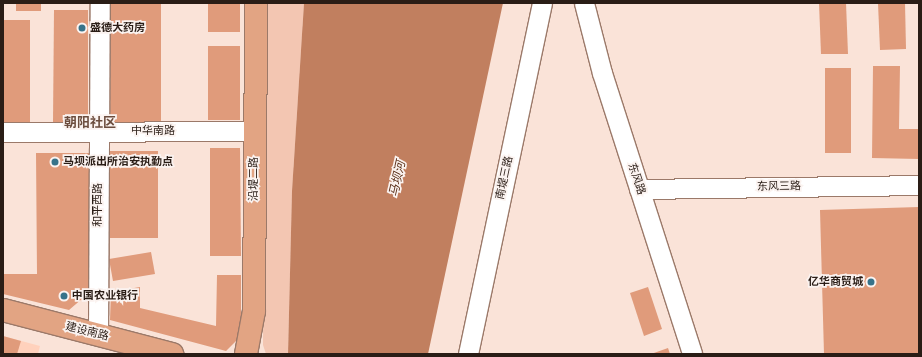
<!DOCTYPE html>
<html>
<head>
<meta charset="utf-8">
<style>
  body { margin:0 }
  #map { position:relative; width:922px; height:357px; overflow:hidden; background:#fae3d8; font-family:"Work Sans","Noto Sans SC",sans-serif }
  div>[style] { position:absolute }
  .built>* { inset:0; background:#ffd1bc }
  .green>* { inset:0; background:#f3c6b2 }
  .water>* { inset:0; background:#c17f5f }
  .building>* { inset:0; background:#e09b7b }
  .roads { filter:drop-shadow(1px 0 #9b7969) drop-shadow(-1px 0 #9b7969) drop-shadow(0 1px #9b7969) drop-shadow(0 -1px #9b7969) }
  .minor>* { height:19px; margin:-9.5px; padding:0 9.5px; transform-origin:9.5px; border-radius:9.5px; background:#fff }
  .major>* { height:22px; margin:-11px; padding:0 11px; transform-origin:11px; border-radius:11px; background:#e2a483 }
  .dots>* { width:11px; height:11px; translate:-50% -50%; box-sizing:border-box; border:2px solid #fbf3f0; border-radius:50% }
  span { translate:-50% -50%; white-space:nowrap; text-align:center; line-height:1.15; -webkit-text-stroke:3.5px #fbf3f0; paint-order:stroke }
  .poi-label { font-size:11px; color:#2a1d16; font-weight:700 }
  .left { translate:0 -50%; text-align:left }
  .right { translate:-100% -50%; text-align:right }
  .street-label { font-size:11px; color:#2a1d16 }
  .water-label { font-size:12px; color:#562912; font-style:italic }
  .quarter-label { font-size:13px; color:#6c4d3e; font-weight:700 }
  .frame { position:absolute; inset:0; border:4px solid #2a1d16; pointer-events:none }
</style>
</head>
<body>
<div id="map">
  <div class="built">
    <i style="clip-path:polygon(3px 336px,40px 346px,38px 354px,3px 354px)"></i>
  </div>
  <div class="green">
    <i style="clip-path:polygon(265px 3px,304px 3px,292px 191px,288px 354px,266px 354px,263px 345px)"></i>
  </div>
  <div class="water">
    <i style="clip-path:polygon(304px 3px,503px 3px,428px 354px,288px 354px,292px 191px)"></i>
  </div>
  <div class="building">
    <i style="clip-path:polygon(16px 3px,41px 3px,41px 11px,16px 11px)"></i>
    <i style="clip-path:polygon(111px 3px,161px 3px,161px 122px,110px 122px)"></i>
    <i style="clip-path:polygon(208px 3px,240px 3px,240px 32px,208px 32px)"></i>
    <i style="clip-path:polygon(819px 3px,846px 3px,848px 54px,821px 54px)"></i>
    <i style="clip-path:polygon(878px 3px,905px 3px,906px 49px,880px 50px)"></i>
    <i style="clip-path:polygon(54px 10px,88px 10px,88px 123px,53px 122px)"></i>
    <i style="clip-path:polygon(3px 20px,30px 20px,30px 122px,3px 122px)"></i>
    <i style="clip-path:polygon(208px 46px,240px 46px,240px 120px,208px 120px)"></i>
    <i style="clip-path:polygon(873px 66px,900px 66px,899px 129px,919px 129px,919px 159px,872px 158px)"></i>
    <i style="clip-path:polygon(825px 68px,851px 68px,851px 153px,825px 153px)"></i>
    <i style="clip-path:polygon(210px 148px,240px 148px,241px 256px,210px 256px)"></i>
    <i style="clip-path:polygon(110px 151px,158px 151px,158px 238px,110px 238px)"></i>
    <i style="clip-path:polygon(36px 153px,89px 153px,90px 292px,69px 310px,3px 294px,3px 274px,37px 274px)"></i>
    <i style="clip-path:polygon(919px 207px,919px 354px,824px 354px,820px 210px)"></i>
    <i style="clip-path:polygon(151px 252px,155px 274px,113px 281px,109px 259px)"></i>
    <i style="clip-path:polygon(217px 275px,241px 275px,241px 336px,226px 351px,110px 320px,111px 292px,140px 287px,140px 308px,216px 326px)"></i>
    <i style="clip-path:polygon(648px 287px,662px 329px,644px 336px,630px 293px)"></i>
    <i style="clip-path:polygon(3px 336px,21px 341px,17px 354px,3px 354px)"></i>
    <i style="clip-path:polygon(668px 348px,670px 354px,651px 354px)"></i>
  </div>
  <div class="roads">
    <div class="minor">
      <i style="left:584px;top:3px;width:72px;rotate:75.6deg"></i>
      <i style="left:602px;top:73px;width:295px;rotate:72.2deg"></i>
      <i style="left:3px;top:132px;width:252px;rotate:-0.2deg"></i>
      <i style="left:639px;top:189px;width:280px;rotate:-0.8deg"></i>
      <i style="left:98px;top:334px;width:331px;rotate:-89.7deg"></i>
      <i style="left:468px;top:354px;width:359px;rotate:-78.1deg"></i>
    </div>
    <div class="major">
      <i style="left:3px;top:310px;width:175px;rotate:14.6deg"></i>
      <i style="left:246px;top:354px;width:44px;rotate:-79.5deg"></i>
      <i style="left:254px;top:311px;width:308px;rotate:-89.6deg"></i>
    </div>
  </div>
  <div class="dots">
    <i style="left:82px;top:28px;background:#37738a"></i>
    <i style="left:55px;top:162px;background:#37738a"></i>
    <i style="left:871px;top:282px;background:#37738a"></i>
    <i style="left:64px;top:296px;background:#37738a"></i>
  </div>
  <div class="poi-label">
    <span class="left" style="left:90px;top:28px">盛德大药房</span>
    <span class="left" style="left:63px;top:162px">马坝派出所治安执勤点</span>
    <span class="right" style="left:863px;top:282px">亿华商贸城</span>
    <span class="left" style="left:72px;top:296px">中国农业银行</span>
  </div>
  <div class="street-label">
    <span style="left:153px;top:131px">中华南路</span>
    <span style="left:505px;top:178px;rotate:-78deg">南堤三路</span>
    <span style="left:254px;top:179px;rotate:-90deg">沿堤二路</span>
    <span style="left:636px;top:179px;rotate:72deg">东风路</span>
    <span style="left:779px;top:187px;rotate:-1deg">东风三路</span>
    <span style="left:98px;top:205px;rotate:-90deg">和平西路</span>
    <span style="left:87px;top:332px;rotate:14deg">建设南路</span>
  </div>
  <div class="water-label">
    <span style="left:398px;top:179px;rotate:-77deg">马坝河</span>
  </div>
  <div class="quarter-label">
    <span style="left:90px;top:123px">朝阳社区</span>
  </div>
  <div class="frame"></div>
</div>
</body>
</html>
